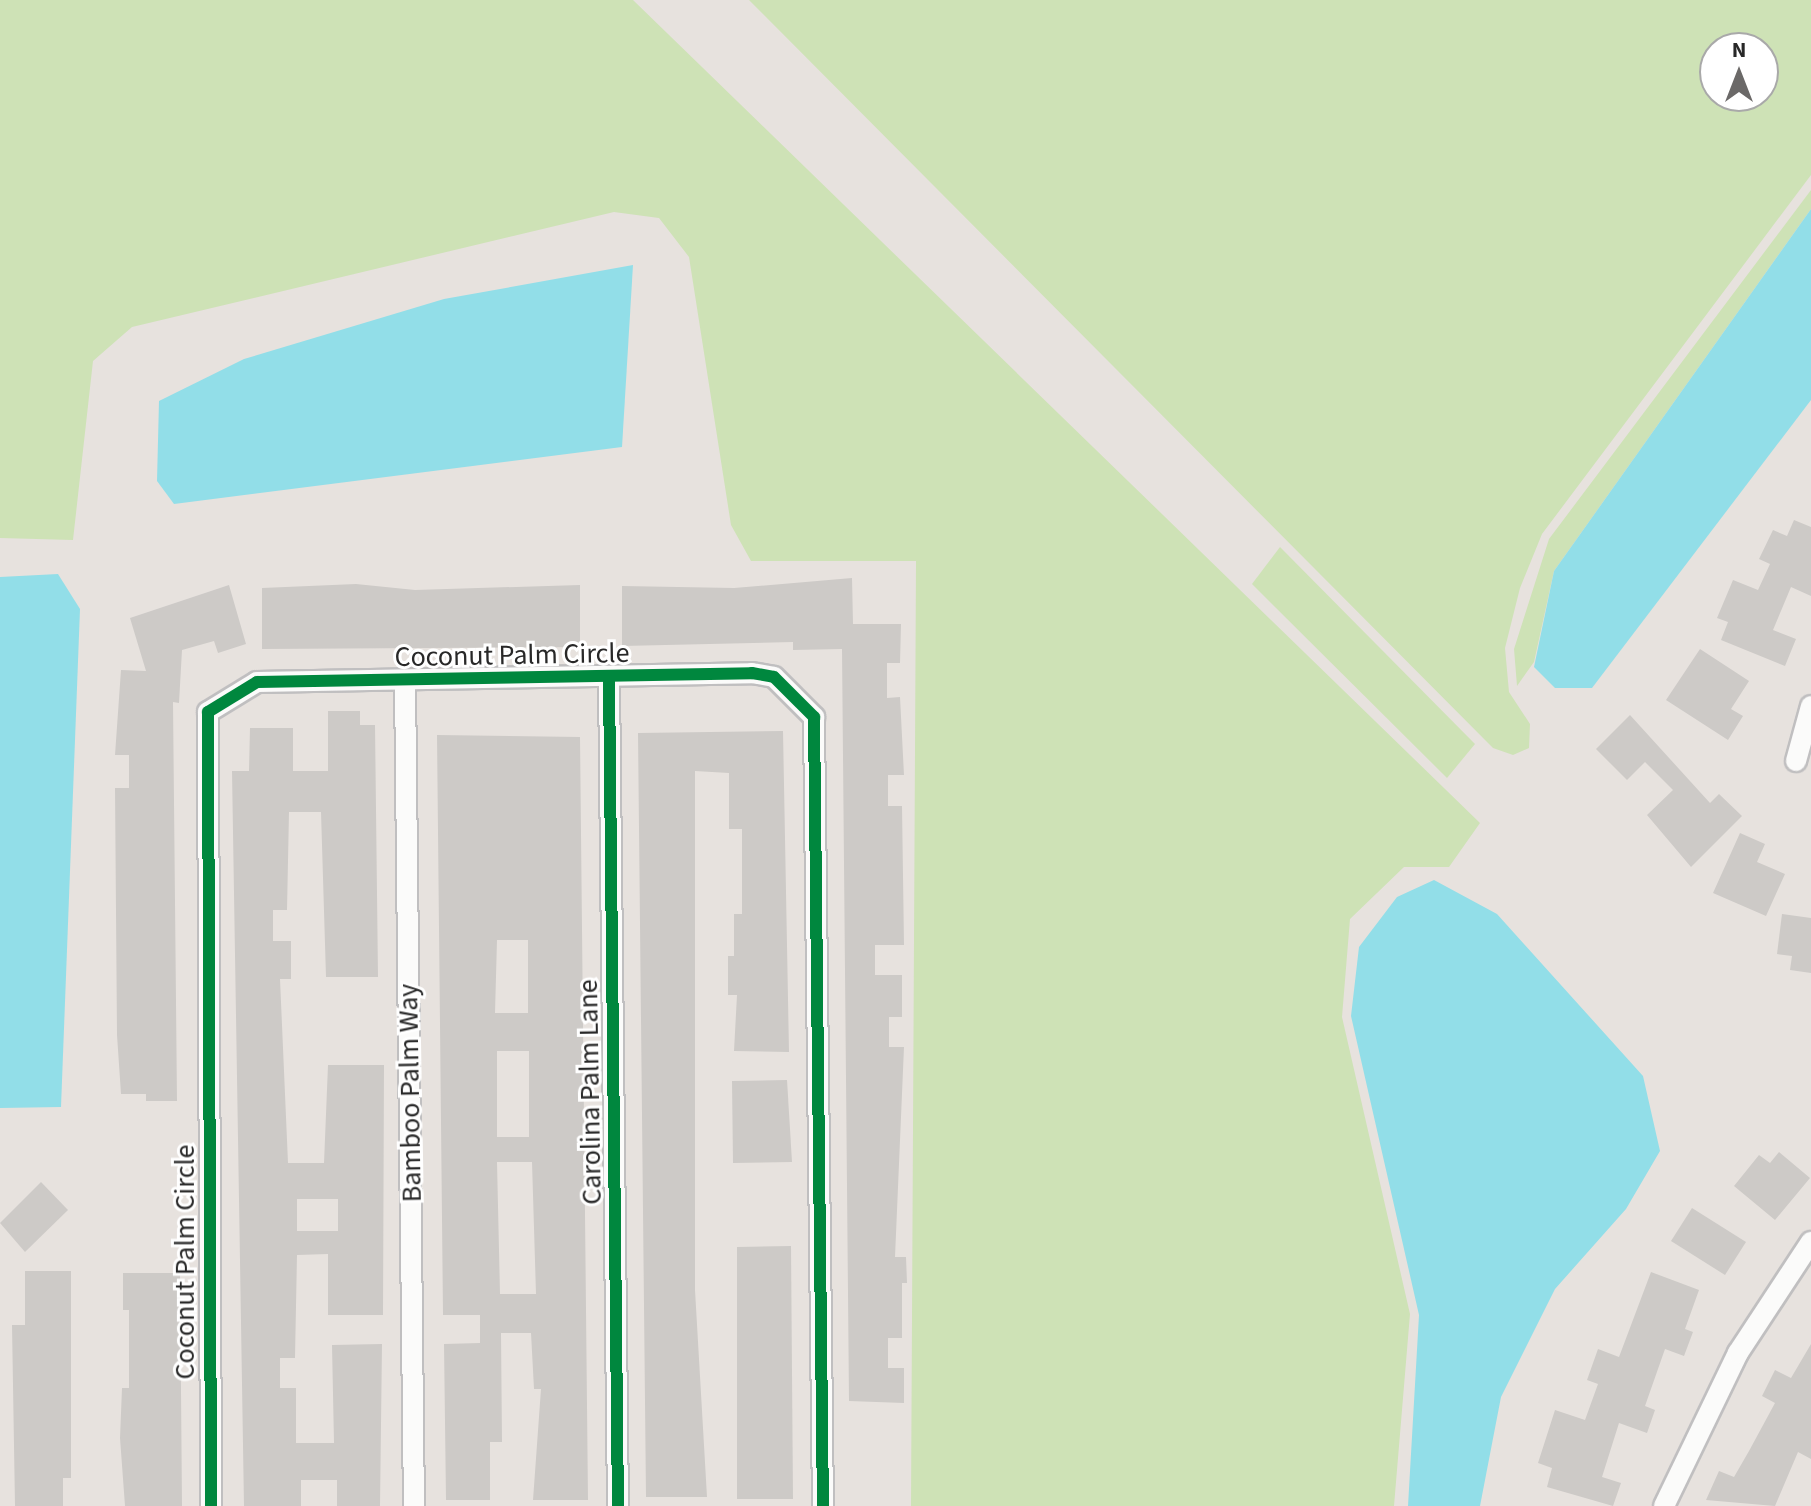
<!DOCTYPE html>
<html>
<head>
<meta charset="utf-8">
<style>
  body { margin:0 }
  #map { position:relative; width:1811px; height:1506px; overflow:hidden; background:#e7e2de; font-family:"Source Sans 3",sans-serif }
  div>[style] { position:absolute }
  .green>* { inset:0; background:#cee2b6 }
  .water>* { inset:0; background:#92dee8 }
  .building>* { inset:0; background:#cdcac7 }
  .roads { filter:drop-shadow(2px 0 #c0bfc0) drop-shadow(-2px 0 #c0bfc0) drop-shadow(0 2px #c0bfc0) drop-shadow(0 -2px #c0bfc0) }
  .minor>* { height:20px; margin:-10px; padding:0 10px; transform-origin:10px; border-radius:10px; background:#fbfbfa }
  .cycleway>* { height:12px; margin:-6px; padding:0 6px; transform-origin:6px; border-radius:6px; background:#00873e }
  span { translate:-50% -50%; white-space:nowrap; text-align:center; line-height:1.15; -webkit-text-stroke:6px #fff; paint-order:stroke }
  .street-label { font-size:28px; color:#282828 }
  .north { position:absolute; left:1699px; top:32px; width:80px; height:80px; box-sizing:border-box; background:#fff; border:2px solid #a9a9a9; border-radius:50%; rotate:0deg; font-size:22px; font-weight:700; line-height:32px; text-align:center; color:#282828 }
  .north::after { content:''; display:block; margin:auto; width:28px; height:36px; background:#6b6968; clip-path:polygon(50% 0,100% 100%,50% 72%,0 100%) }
</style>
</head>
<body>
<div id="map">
  <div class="green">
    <i style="clip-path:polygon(0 0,633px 0,1480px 823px,1449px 867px,1404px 867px,1350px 919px,1342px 1017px,1410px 1314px,1394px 1506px,911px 1506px,916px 561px,751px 561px,731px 525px,689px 257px,659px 218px,614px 212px,132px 327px,93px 361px,73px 540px,0 538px)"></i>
    <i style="clip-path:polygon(evenodd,749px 0,1811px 0,1811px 175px,1542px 534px,1520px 588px,1505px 648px,1509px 692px,1530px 724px,1529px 748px,1513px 755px,1493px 748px,749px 0,1715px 48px,1763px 48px,1763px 96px,1715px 96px,1715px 48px)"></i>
    <i style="clip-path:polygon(1811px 190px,1811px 209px,1554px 571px,1534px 662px,1517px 686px,1514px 649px,1549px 539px)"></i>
    <i style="clip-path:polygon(1280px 547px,1475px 744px,1447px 778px,1252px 584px)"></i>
  </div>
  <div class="water">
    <i style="clip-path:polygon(1811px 209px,1811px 400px,1592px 688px,1555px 688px,1534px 667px,1554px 571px)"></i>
    <i style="clip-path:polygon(633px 265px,622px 447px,174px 504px,157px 481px,159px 401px,244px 359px,444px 299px)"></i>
    <i style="clip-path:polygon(58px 574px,80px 609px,61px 1107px,0 1108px,0 577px)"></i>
    <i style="clip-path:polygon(1434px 880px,1497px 914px,1643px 1076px,1660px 1151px,1626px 1209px,1555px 1289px,1501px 1397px,1480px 1506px,1408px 1506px,1419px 1315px,1351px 1016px,1359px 947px,1397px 897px)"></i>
  </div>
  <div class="building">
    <i style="clip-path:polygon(1794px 520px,1811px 527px,1811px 596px,1791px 587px,1773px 630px,1796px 639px,1785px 666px,1721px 640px,1728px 622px,1717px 618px,1733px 580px,1758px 590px,1770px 564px,1759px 559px,1773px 530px,1787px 536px)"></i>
    <i style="clip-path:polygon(852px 578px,853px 624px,901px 624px,900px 663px,887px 663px,887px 698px,900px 697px,904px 775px,888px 775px,888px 806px,902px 806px,904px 945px,875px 945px,875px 975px,902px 975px,902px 1017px,889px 1017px,889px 1047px,904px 1047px,895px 1257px,906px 1257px,907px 1283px,902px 1283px,902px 1338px,888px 1338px,888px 1368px,904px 1368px,904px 1403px,849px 1401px,842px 649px,793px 650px,793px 642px,622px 646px,622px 586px,734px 588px)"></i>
    <i style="clip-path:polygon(356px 584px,415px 590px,580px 585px,580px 647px,262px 649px,262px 588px)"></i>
    <i style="clip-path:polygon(229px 585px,246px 644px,218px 653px,214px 641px,182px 650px,179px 703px,173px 702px,177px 1101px,146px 1101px,146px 1094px,121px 1094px,117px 1035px,115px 788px,129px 788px,129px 755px,115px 755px,121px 670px,146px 671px,130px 618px)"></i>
    <i style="clip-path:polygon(1700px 649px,1749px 681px,1731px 709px,1743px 716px,1728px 740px,1666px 700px)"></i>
    <i style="clip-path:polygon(evenodd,328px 711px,360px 711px,360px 725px,375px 725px,378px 977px,326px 977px,321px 812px,289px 812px,287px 910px,273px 910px,273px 941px,291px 941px,291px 979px,280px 979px,288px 1163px,324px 1163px,328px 1065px,384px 1065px,383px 1315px,328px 1315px,328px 1254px,297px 1255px,295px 1358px,280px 1358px,280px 1388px,296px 1388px,296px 1443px,334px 1443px,332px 1345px,382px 1344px,380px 1506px,337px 1506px,337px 1480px,301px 1480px,301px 1506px,244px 1506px,232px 771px,249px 771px,250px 728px,293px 728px,293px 771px,328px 771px,328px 711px,297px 1199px,338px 1199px,338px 1231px,297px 1231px,297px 1199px)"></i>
    <i style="clip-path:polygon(1630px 715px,1710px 803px,1719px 794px,1742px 816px,1691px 867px,1647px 815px,1673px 790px,1645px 762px,1627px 780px,1596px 749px)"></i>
    <i style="clip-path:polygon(783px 731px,789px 1052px,734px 1051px,737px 995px,728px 995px,728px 956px,734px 956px,734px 914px,742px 914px,742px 829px,729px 829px,729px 773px,695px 771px,695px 1290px,707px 1497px,646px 1497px,638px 733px)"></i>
    <i style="clip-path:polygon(evenodd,437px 735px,580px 737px,588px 1500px,533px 1500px,541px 1389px,534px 1389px,531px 1333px,501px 1333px,502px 1442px,490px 1442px,490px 1500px,446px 1500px,444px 1344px,480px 1343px,480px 1315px,443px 1315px,437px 735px,497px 940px,528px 940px,528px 1013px,495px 1013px,497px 940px,437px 735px,497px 1051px,529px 1051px,529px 1137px,497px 1137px,497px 1051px,437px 735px,497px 1162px,532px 1162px,536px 1294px,500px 1294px,497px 1162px)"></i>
    <i style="clip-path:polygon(1740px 833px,1765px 844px,1757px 862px,1785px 874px,1766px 916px,1713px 893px)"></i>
    <i style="clip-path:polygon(1782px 914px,1811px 918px,1811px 973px,1790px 970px,1792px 956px,1777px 954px)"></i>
    <i style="clip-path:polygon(787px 1080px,792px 1162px,733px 1163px,732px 1081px)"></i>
    <i style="clip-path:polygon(1779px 1152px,1810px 1178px,1775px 1220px,1734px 1186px,1759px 1155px,1770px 1163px)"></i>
    <i style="clip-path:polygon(41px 1182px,68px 1210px,25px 1252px,0 1223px)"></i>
    <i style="clip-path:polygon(1692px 1208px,1746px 1242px,1725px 1275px,1671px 1241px)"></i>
    <i style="clip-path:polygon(791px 1246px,793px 1499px,737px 1499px,737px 1247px)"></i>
    <i style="clip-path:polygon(25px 1271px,71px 1271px,71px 1478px,63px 1478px,63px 1506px,15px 1506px,12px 1325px,25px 1325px)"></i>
    <i style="clip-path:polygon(1651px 1272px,1699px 1290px,1685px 1329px,1693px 1332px,1684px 1356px,1665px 1349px,1645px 1406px,1655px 1410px,1647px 1433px,1619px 1423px,1602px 1477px,1621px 1483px,1613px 1506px,1547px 1487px,1552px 1468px,1538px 1463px,1555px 1410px,1585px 1420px,1598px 1384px,1587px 1380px,1598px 1349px,1619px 1357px)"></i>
    <i style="clip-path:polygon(123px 1273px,180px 1273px,182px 1506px,125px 1506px,120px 1438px,122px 1388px,129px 1388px,129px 1310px,123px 1310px)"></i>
    <i style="clip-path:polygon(1811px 1344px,1811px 1459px,1798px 1452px,1775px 1506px,1706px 1500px,1719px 1471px,1734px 1477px,1749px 1451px,1775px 1403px,1762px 1396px,1775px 1370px,1791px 1378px)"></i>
  </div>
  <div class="roads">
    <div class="minor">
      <i style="left:609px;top:678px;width:828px;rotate:89.38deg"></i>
      <i style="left:405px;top:680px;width:826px;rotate:89.38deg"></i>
      <i style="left:1796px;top:761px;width:57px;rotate:-74.7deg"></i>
      <i style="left:211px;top:1506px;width:794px;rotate:-90.22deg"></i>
      <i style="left:208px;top:712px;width:57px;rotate:-31.5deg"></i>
      <i style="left:257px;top:682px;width:495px;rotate:-1deg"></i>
      <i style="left:752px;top:673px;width:22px;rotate:10deg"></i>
      <i style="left:774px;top:677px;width:57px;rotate:45deg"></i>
      <i style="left:814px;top:717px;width:789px;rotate:89.35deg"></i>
      <i style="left:1664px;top:1506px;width:170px;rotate:-64.2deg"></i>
      <i style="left:1738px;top:1353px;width:133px;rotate:-56.7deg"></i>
    </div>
  </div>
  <div class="cycleway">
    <i style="left:609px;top:678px;width:828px;rotate:89.38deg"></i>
    <i style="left:211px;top:1506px;width:794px;rotate:-90.22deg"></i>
    <i style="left:208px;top:712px;width:57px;rotate:-31.5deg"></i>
    <i style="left:257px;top:682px;width:495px;rotate:-1deg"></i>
    <i style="left:752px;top:673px;width:22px;rotate:10deg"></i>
    <i style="left:774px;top:677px;width:57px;rotate:45deg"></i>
    <i style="left:814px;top:717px;width:789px;rotate:89.35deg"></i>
  </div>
  <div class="street-label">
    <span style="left:512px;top:655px;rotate:-1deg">Coconut Palm Circle</span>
    <span style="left:590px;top:1092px;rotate:-91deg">Carolina Palm Lane</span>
    <span style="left:410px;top:1093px;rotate:-91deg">Bamboo Palm Way</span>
    <span style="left:185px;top:1262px;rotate:-90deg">Coconut Palm Circle</span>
  </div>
  <div class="north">N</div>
</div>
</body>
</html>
